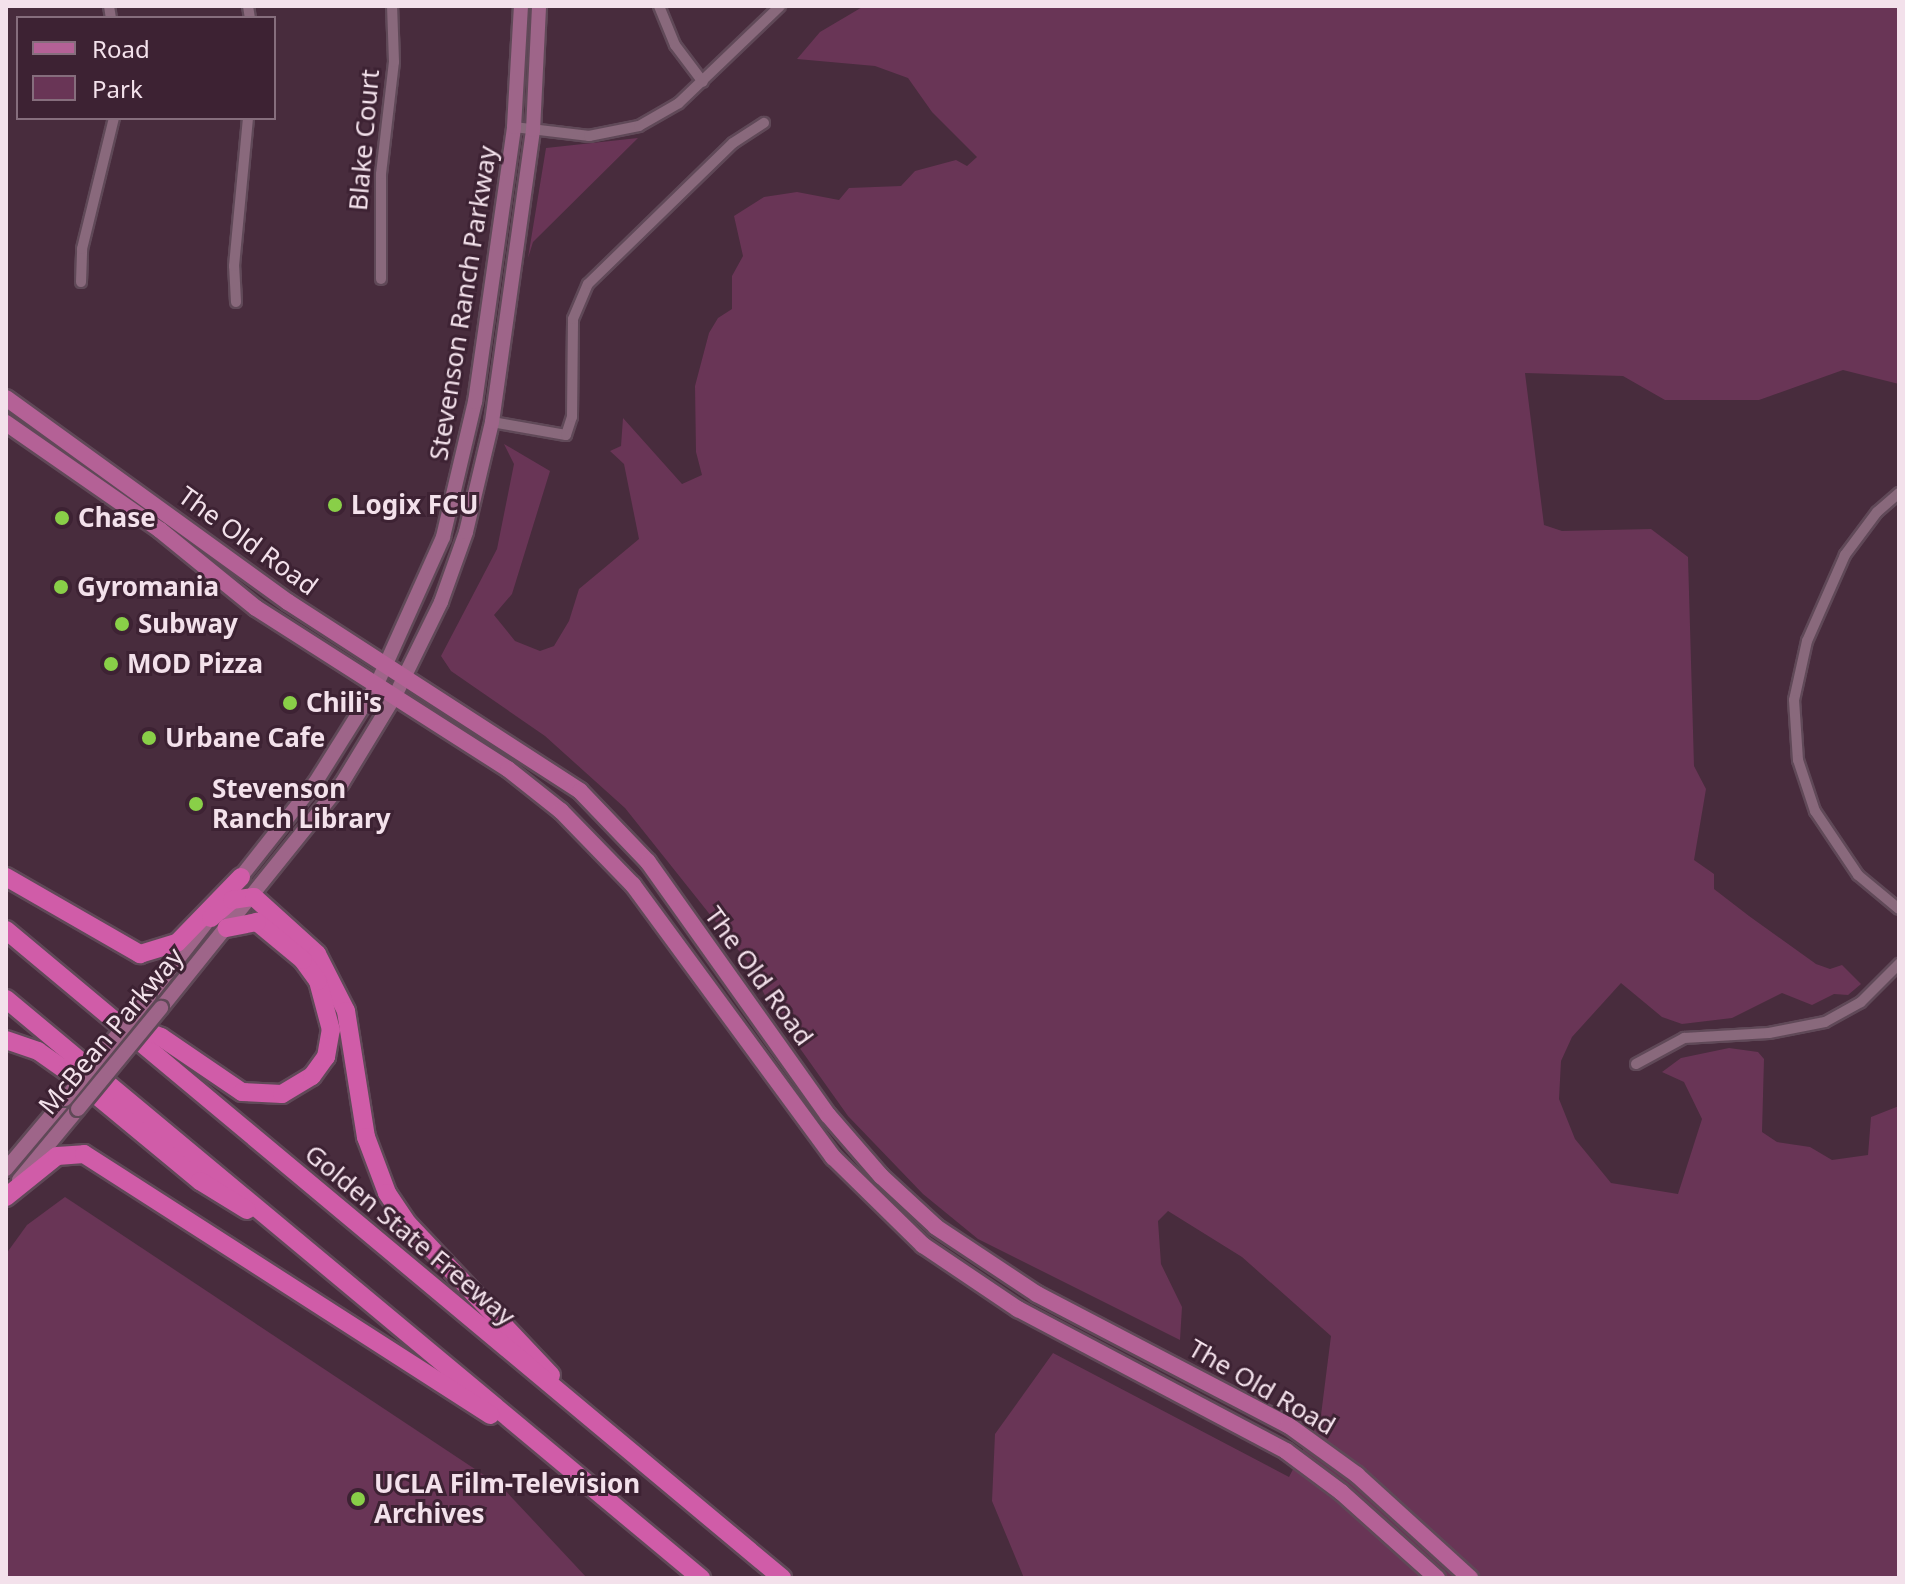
<!DOCTYPE html>
<html>
<head>
<meta charset="utf-8">
<style>
  body { margin:0 }
  #map { position:relative; width:1905px; height:1584px; overflow:hidden; background:#482c3d; font-family:"Noto Sans",sans-serif }
  div>[style] { position:absolute }
  .green>* { inset:0; background:#693556 }
  .roads { filter:drop-shadow(2px 0 #604958) drop-shadow(-2px 0 #604958) drop-shadow(0 2px #604958) drop-shadow(0 -2px #604958) }
  .street>* { height:10px; margin:-5px; padding:0 5px; transform-origin:5px; border-radius:5px; background:#89697c }
  .secondary>* { height:14px; margin:-7px; padding:0 7px; transform-origin:7px; border-radius:7px; background:#9e6589 }
  .primary>* { height:16px; margin:-8px; padding:0 8px; transform-origin:8px; border-radius:8px; background:#b46196 }
  .highway>* { height:18px; margin:-9px; padding:0 9px; transform-origin:9px; border-radius:9px; background:#d05ca8 }
  .bridges { filter:drop-shadow(2px 0 #604958) drop-shadow(-2px 0 #604958) drop-shadow(0 2px #604958) drop-shadow(0 -2px #604958) }
  .secondary-bridge>* { height:14px; margin:-7px; padding:0 7px; transform-origin:7px; border-radius:7px; background:#9e6589 }
  .dots>* { width:22px; height:22px; translate:-50% -50%; box-sizing:border-box; border:4px solid #3d2233; border-radius:50% }
  span { translate:-50% -50%; white-space:nowrap; text-align:center; line-height:1.15; -webkit-text-stroke:6px #3d2233; paint-order:stroke }
  .street-label { font-size:26px; color:#f3e1eb }
  .poi-label { font-size:26px; color:#f3e1eb; font-weight:700 }
  .left { translate:0 -50%; text-align:left }
  .frame { position:absolute; inset:0; border:8px solid #f3e1eb; pointer-events:none }
  .legend { position:absolute; left:16px; top:16px; width:260px; height:104px; box-sizing:border-box; background:#3d2233; border:2px solid #866e7d; margin:0; padding:10px 14px; list-style:none; font-size:24px; color:#f3e1eb }
  .legend li { display:flex; align-items:center; gap:16px; height:40px }
  .legend b { width:40px; border:2px solid #866e7d }
</style>
</head>
<body>
<div id="map">
  <div class="green">
    <i style="clip-path:polygon(864px 6px,1899px 6px,1899px 384px,1843px 370px,1759px 400px,1665px 400px,1623px 376px,1525px 373px,1544px 525px,1562px 531px,1651px 529px,1688px 557px,1694px 766px,1706px 789px,1694px 860px,1714px 874px,1714px 889px,1749px 916px,1816px 964px,1830px 969px,1842px 965px,1861px 984px,1848px 995px,1834px 994px,1812px 1005px,1782px 993px,1732px 1018px,1682px 1024px,1662px 1017px,1621px 983px,1572px 1037px,1561px 1061px,1559px 1099px,1575px 1139px,1611px 1183px,1678px 1194px,1702px 1119px,1684px 1082px,1662px 1072px,1681px 1058px,1729px 1048px,1758px 1052px,1764px 1059px,1762px 1132px,1777px 1142px,1810px 1147px,1832px 1160px,1868px 1155px,1871px 1117px,1899px 1106px,1899px 1578px,1024px 1578px,992px 1501px,995px 1434px,1053px 1353px,1289px 1477px,1321px 1415px,1331px 1336px,1242px 1257px,1168px 1211px,1158px 1221px,1161px 1264px,1182px 1307px,1180px 1340px,978px 1239px,923px 1194px,848px 1116px,772px 1009px,747px 961px,625px 808px,545px 736px,451px 671px,441px 656px,497px 549px,514px 464px,504px 444px,550px 471px,512px 594px,494px 615px,515px 641px,540px 651px,554px 646px,569px 621px,579px 589px,639px 539px,624px 464px,610px 451px,621px 446px,623px 418px,682px 484px,702px 475px,696px 452px,695px 386px,709px 333px,718px 318px,732px 309px,732px 276px,743px 256px,734px 216px,764px 197px,797px 192px,839px 200px,849px 188px,901px 186px,915px 171px,956px 160px,967px 166px,977px 157px,932px 112px,908px 78px,875px 66px,797px 59px,820px 32px)"></i>
    <i style="clip-path:polygon(638px 138px,533px 242px,528px 258px,546px 148px)"></i>
    <i style="clip-path:polygon(65px 1197px,502px 1487px,587px 1578px,6px 1578px,6px 1254px,27px 1225px)"></i>
  </div>
  <div class="roads">
    <div class="street">
      <i style="left:109px;top:6px;width:12px;rotate:81deg"></i>
      <i style="left:248px;top:6px;width:12px;rotate:81deg"></i>
      <i style="left:659px;top:6px;width:42px;rotate:67.7deg"></i>
      <i style="left:675px;top:45px;width:46px;rotate:52.9deg"></i>
      <i style="left:514px;top:127px;width:76px;rotate:6.8deg"></i>
      <i style="left:589px;top:136px;width:51px;rotate:-11.3deg"></i>
      <i style="left:639px;top:126px;width:46px;rotate:-29.9deg"></i>
      <i style="left:679px;top:103px;width:140px;rotate:-43.8deg"></i>
      <i style="left:381px;top:279px;width:105px;rotate:-90deg"></i>
      <i style="left:381px;top:174px;width:113px;rotate:-83.4deg"></i>
      <i style="left:394px;top:62px;width:56px;rotate:-92deg"></i>
      <i style="left:81px;top:282px;width:33px;rotate:-88deg"></i>
      <i style="left:82px;top:249px;width:135px;rotate:-76.3deg"></i>
      <i style="left:236px;top:302px;width:36px;rotate:-93deg"></i>
      <i style="left:234px;top:266px;width:149px;rotate:-84.6deg"></i>
      <i style="left:492px;top:422px;width:75px;rotate:10deg"></i>
      <i style="left:566px;top:435px;width:19px;rotate:-72deg"></i>
      <i style="left:572px;top:417px;width:98px;rotate:-89.4deg"></i>
      <i style="left:573px;top:319px;width:38px;rotate:-67deg"></i>
      <i style="left:588px;top:284px;width:202px;rotate:-44.2deg"></i>
      <i style="left:733px;top:143px;width:37px;rotate:-33deg"></i>
      <i style="left:1899px;top:493px;width:29px;rotate:139deg"></i>
      <i style="left:1877px;top:512px;width:54px;rotate:126.7deg"></i>
      <i style="left:1845px;top:555px;width:94px;rotate:113.8deg"></i>
      <i style="left:1807px;top:641px;width:60px;rotate:102.4deg"></i>
      <i style="left:1794px;top:700px;width:60px;rotate:86.2deg"></i>
      <i style="left:1798px;top:760px;width:54px;rotate:71.6deg"></i>
      <i style="left:1815px;top:811px;width:77px;rotate:56.1deg"></i>
      <i style="left:1858px;top:875px;width:53px;rotate:39.7deg"></i>
      <i style="left:1636px;top:1064px;width:55px;rotate:-28.4deg"></i>
      <i style="left:1684px;top:1038px;width:85px;rotate:-3.4deg"></i>
      <i style="left:1769px;top:1033px;width:57px;rotate:-11.1deg"></i>
      <i style="left:1825px;top:1022px;width:41px;rotate:-29.1deg"></i>
      <i style="left:1861px;top:1002px;width:54px;rotate:-45deg"></i>
    </div>
    <div class="secondary">
      <i style="left:236px;top:883px;width:127px;rotate:-51.7deg"></i>
      <i style="left:315px;top:783px;width:117px;rotate:-57.9deg"></i>
      <i style="left:377px;top:684px;width:161px;rotate:-65.8deg"></i>
      <i style="left:443px;top:537px;width:139px;rotate:-76.7deg"></i>
      <i style="left:475px;top:402px;width:278px;rotate:-81.9deg"></i>
      <i style="left:514px;top:127px;width:121px;rotate:-86.7deg"></i>
      <i style="left:149px;top:996px;width:94px;rotate:-51.9deg"></i>
      <i style="left:161px;top:1008px;width:289px;rotate:-51.2deg"></i>
      <i style="left:342px;top:783px;width:102px;rotate:-58.7deg"></i>
      <i style="left:395px;top:696px;width:105px;rotate:-63.9deg"></i>
      <i style="left:441px;top:602px;width:74px;rotate:-70.3deg"></i>
      <i style="left:466px;top:532px;width:113px;rotate:-76.7deg"></i>
      <i style="left:492px;top:422px;width:295px;rotate:-82deg"></i>
      <i style="left:533px;top:130px;width:124px;rotate:-87.2deg"></i>
      <i style="left:6px;top:1169px;width:92px;rotate:-49.9deg"></i>
      <i style="left:19px;top:1180px;width:92px;rotate:-50.3deg"></i>
    </div>
    <div class="primary">
      <i style="left:6px;top:398px;width:348px;rotate:35.9deg"></i>
      <i style="left:288px;top:602px;width:348px;rotate:32.9deg"></i>
      <i style="left:580px;top:791px;width:98px;rotate:46.2deg"></i>
      <i style="left:648px;top:862px;width:310px;rotate:54.6deg"></i>
      <i style="left:828px;top:1115px;width:81px;rotate:49deg"></i>
      <i style="left:881px;top:1176px;width:75px;rotate:42.8deg"></i>
      <i style="left:936px;top:1227px;width:121px;rotate:33.6deg"></i>
      <i style="left:1037px;top:1294px;width:283px;rotate:27.6deg"></i>
      <i style="left:1288px;top:1425px;width:85px;rotate:35.9deg"></i>
      <i style="left:1357px;top:1475px;width:153px;rotate:42.3deg"></i>
      <i style="left:6px;top:423px;width:188px;rotate:34.8deg"></i>
      <i style="left:160px;top:530px;width:124px;rotate:39.1deg"></i>
      <i style="left:256px;top:608px;width:299px;rotate:32.6deg"></i>
      <i style="left:508px;top:769px;width:68px;rotate:38.4deg"></i>
      <i style="left:561px;top:811px;width:103px;rotate:45.8deg"></i>
      <i style="left:633px;top:885px;width:338px;rotate:53.7deg"></i>
      <i style="left:833px;top:1157px;width:126px;rotate:44.4deg"></i>
      <i style="left:923px;top:1245px;width:115px;rotate:34deg"></i>
      <i style="left:1018px;top:1309px;width:303px;rotate:27.9deg"></i>
      <i style="left:1286px;top:1451px;width:69px;rotate:36.7deg"></i>
      <i style="left:1341px;top:1492px;width:129px;rotate:41.9deg"></i>
    </div>
    <div class="highway">
      <i style="left:6px;top:877px;width:155px;rotate:29.9deg"></i>
      <i style="left:140px;top:954px;width:39px;rotate:-17deg"></i>
      <i style="left:177px;top:943px;width:92px;rotate:-45.9deg"></i>
      <i style="left:211px;top:918px;width:28px;rotate:-41deg"></i>
      <i style="left:232px;top:900px;width:22px;rotate:-8deg"></i>
      <i style="left:254px;top:897px;width:85px;rotate:42.1deg"></i>
      <i style="left:317px;top:954px;width:64px;rotate:63deg"></i>
      <i style="left:346px;top:1011px;width:128px;rotate:81deg"></i>
      <i style="left:366px;top:1137px;width:60px;rotate:69.4deg"></i>
      <i style="left:387px;top:1193px;width:37px;rotate:56deg"></i>
      <i style="left:408px;top:1224px;width:208px;rotate:46.6deg"></i>
      <i style="left:6px;top:930px;width:1011px;rotate:39.86deg"></i>
      <i style="left:6px;top:999px;width:905px;rotate:39.8deg"></i>
      <i style="left:130px;top:1025px;width:33px;rotate:21deg"></i>
      <i style="left:161px;top:1037px;width:98px;rotate:34.2deg"></i>
      <i style="left:242px;top:1092px;width:40px;rotate:2.9deg"></i>
      <i style="left:282px;top:1094px;width:35px;rotate:-31deg"></i>
      <i style="left:312px;top:1076px;width:24px;rotate:-54deg"></i>
      <i style="left:326px;top:1057px;width:27px;rotate:-80deg"></i>
      <i style="left:331px;top:1030px;width:51px;rotate:-104.9deg"></i>
      <i style="left:318px;top:981px;width:26px;rotate:-126deg"></i>
      <i style="left:303px;top:960px;width:60px;rotate:-140.4deg"></i>
      <i style="left:257px;top:922px;width:31px;rotate:169deg"></i>
      <i style="left:6px;top:1040px;width:34px;rotate:19deg"></i>
      <i style="left:38px;top:1051px;width:35px;rotate:35deg"></i>
      <i style="left:67px;top:1071px;width:173px;rotate:39.6deg"></i>
      <i style="left:200px;top:1181px;width:55px;rotate:31.7deg"></i>
      <i style="left:6px;top:1197px;width:65px;rotate:-38.8deg"></i>
      <i style="left:57px;top:1156px;width:27px;rotate:-4deg"></i>
      <i style="left:84px;top:1154px;width:483px;rotate:32.7deg"></i>
    </div>
  </div>
  <div class="bridges">
    <div class="secondary-bridge">
      <i style="left:65px;top:1099px;width:133px;rotate:-50.8deg"></i>
      <i style="left:78px;top:1109px;width:131px;rotate:-50.6deg"></i>
    </div>
  </div>
  <div class="dots">
    <i style="left:335px;top:505px;background:#89cf48"></i>
    <i style="left:62px;top:518px;background:#89cf48"></i>
    <i style="left:61px;top:587px;background:#89cf48"></i>
    <i style="left:122px;top:624px;background:#89cf48"></i>
    <i style="left:111px;top:664px;background:#89cf48"></i>
    <i style="left:290px;top:703px;background:#89cf48"></i>
    <i style="left:149px;top:738px;background:#89cf48"></i>
    <i style="left:196px;top:804px;background:#89cf48"></i>
    <i style="left:358px;top:1499px;background:#89cf48"></i>
  </div>
  <div class="street-label">
    <span style="left:364px;top:140px;rotate:-85deg">Blake Court</span>
    <span style="left:463px;top:303px;rotate:-81deg">Stevenson Ranch Parkway</span>
    <span style="left:248px;top:541px;rotate:36deg">The Old Road</span>
    <span style="left:759px;top:976px;rotate:54deg">The Old Road</span>
    <span style="left:111px;top:1031px;rotate:-50deg">McBean Parkway</span>
    <span style="left:410px;top:1235px;rotate:40deg">Golden State Freeway</span>
    <span style="left:1262px;top:1387px;rotate:30deg">The Old Road</span>
  </div>
  <div class="poi-label">
    <span class="left" style="left:351px;top:505px">Logix FCU</span>
    <span class="left" style="left:78px;top:518px">Chase</span>
    <span class="left" style="left:77px;top:587px">Gyromania</span>
    <span class="left" style="left:138px;top:624px">Subway</span>
    <span class="left" style="left:127px;top:664px">MOD Pizza</span>
    <span class="left" style="left:306px;top:703px">Chili's</span>
    <span class="left" style="left:165px;top:738px">Urbane Cafe</span>
    <span class="left" style="left:212px;top:804px">Stevenson<br>Ranch Library</span>
    <span class="left" style="left:374px;top:1499px">UCLA Film-Television<br>Archives</span>
  </div>
  <div class="frame"></div>
  <ul class="legend">
  <li><b style="height:10px;background:#b46196"></b>Road</li>
  <li><b style="height:22px;background:#693556"></b>Park</li>
  </ul>
</div>
</body>
</html>
